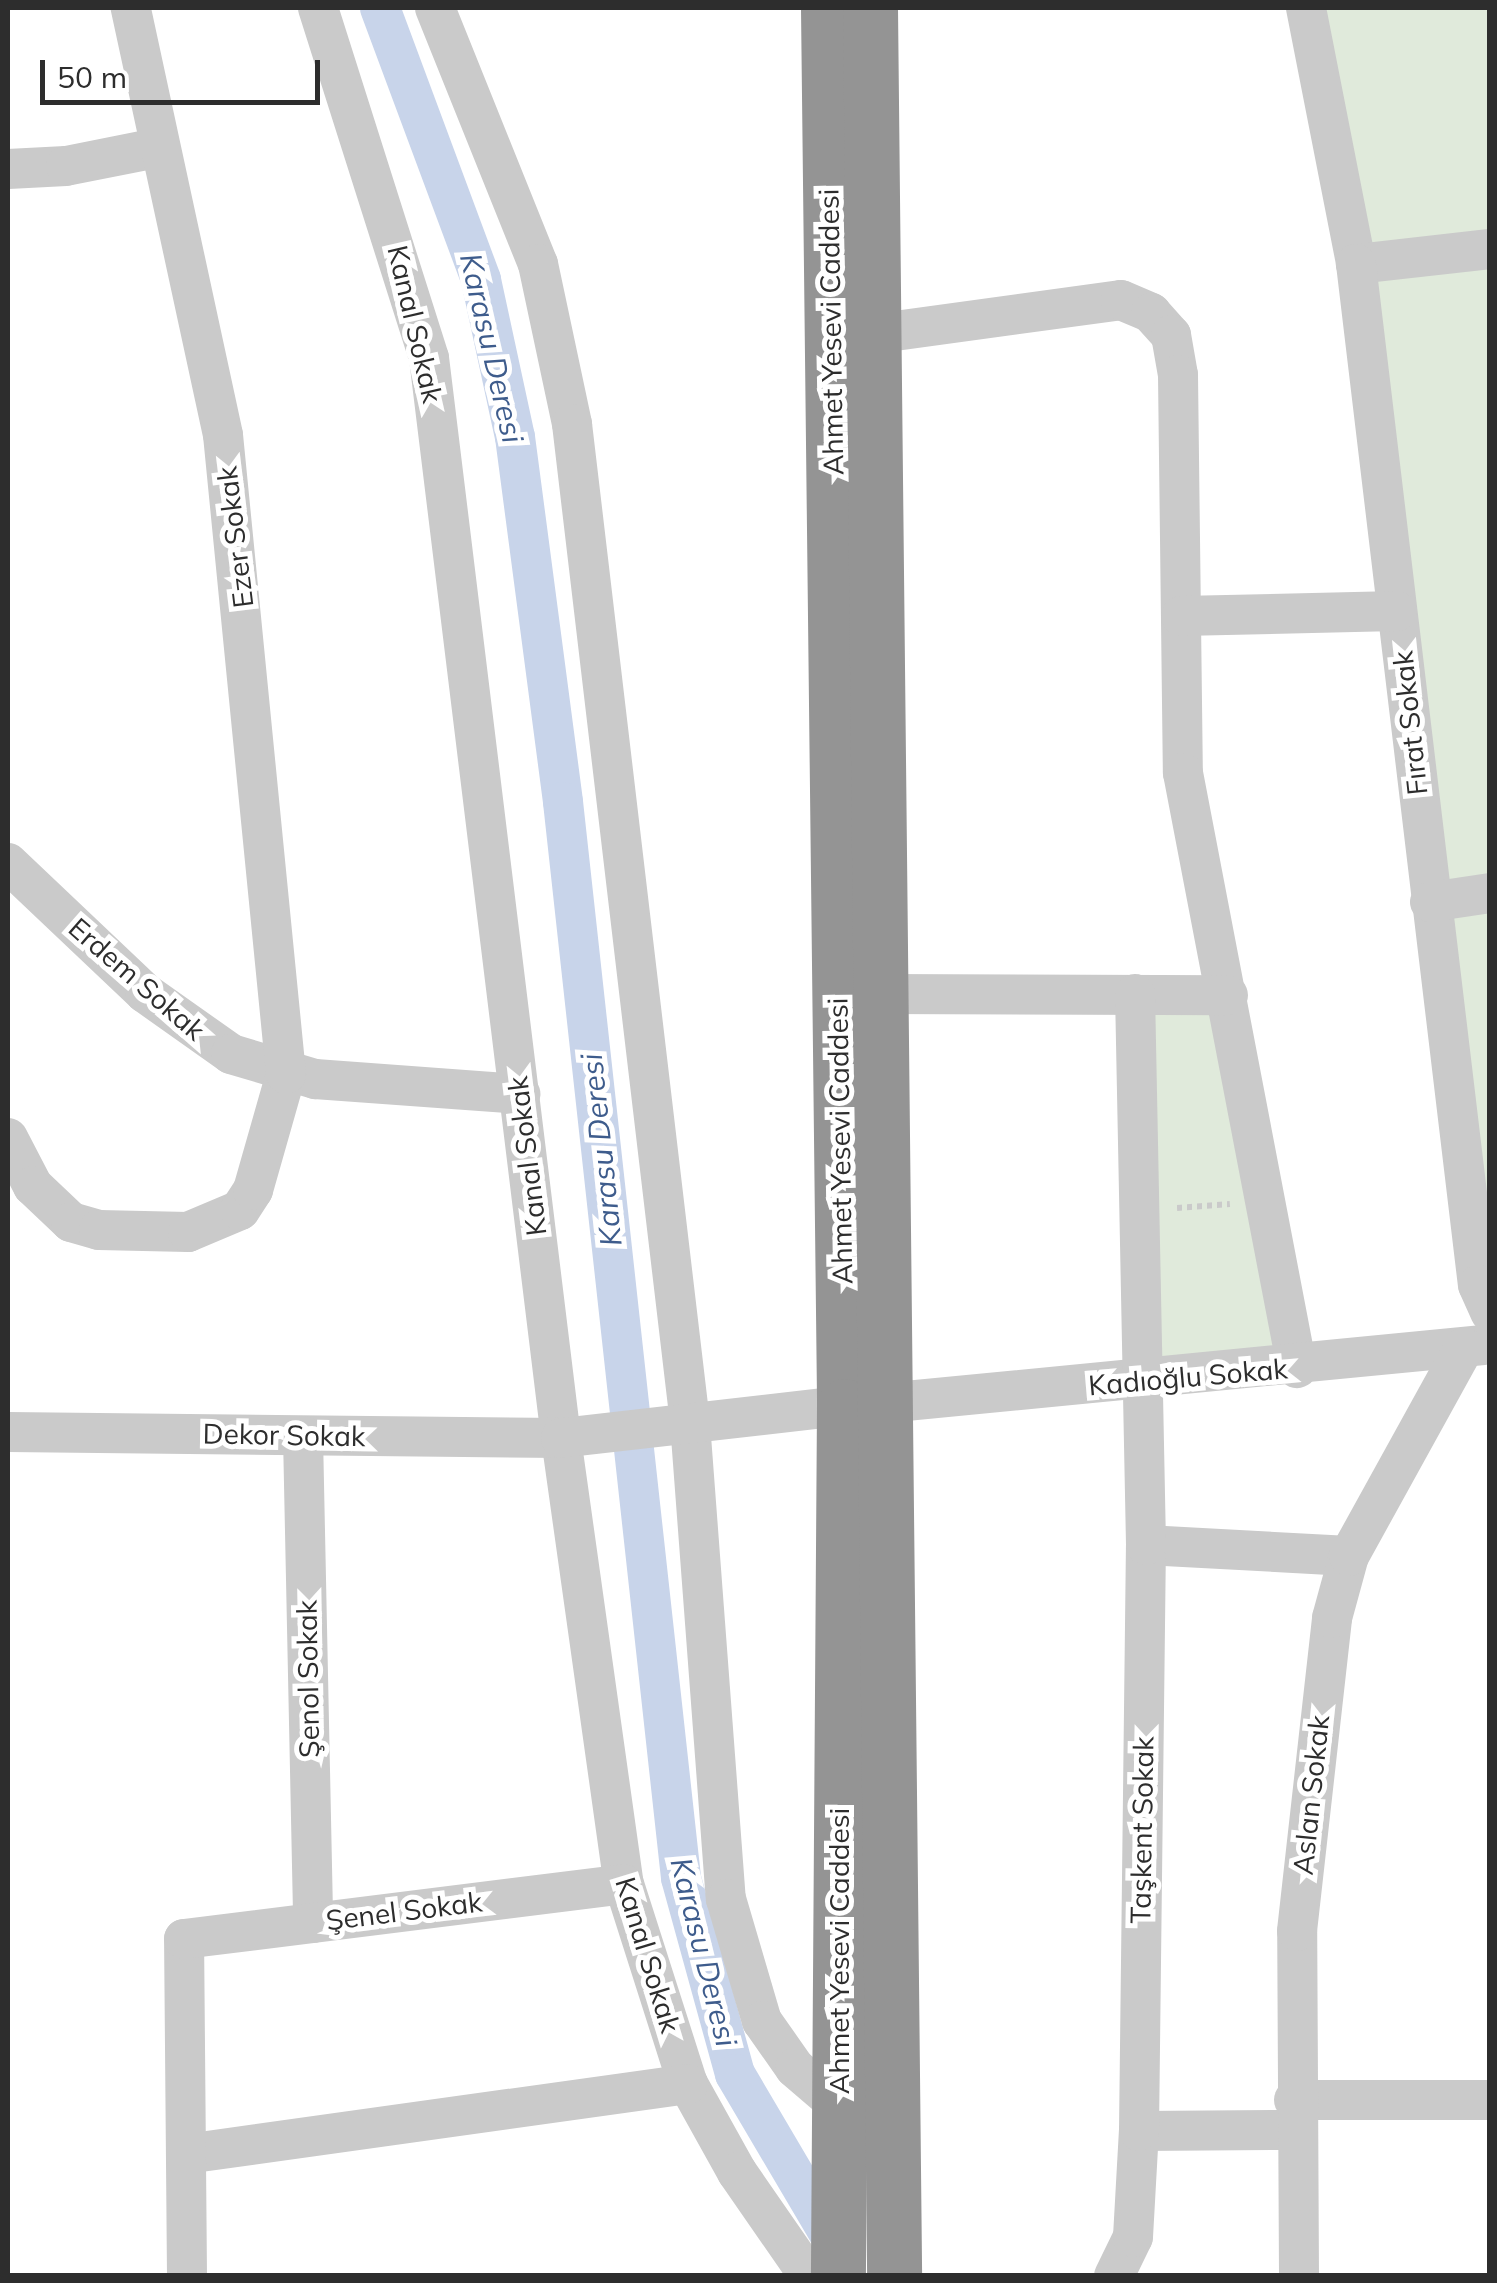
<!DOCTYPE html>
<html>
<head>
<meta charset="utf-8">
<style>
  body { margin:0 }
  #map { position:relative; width:1497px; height:2283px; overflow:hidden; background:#fff; font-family:Mulish,sans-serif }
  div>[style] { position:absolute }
  .green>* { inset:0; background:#e0eadb }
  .canal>* { height:40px; margin:-20px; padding:0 20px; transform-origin:20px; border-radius:20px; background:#c8d4ea }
  .path>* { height:6px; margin-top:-3px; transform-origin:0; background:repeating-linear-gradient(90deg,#cacaca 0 5px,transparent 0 10px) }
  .minor>* { height:40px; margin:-20px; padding:0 20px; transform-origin:20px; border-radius:20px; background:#cacaca }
  .highway>* { height:55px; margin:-27.5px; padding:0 27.5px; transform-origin:27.5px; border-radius:27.5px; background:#949494 }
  span { translate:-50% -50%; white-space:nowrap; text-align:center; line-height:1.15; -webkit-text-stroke:10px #fff; paint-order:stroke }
  .street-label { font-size:28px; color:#2d2d2d }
  .water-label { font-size:30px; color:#3e5c8c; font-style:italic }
  .frame { position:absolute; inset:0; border:10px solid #2d2d2d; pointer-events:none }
  .scale { position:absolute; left:40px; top:60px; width:280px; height:45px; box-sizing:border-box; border:5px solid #2d2d2d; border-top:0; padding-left:12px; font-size:30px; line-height:35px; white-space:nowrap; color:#2d2d2d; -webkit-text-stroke:8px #fff; paint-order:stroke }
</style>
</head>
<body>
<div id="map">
  <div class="green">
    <i style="clip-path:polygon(1306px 8px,1489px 8px,1489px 1312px)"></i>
    <i style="clip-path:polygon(1135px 994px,1228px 995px,1297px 1368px,1144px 1380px)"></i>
  </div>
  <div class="canal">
    <i style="left:380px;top:8px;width:290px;rotate:69.6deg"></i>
    <i style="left:481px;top:280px;width:161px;rotate:77.8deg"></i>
    <i style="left:515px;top:437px;width:368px;rotate:82.5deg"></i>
    <i style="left:563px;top:802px;width:1082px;rotate:83.74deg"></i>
    <i style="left:681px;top:1878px;width:203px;rotate:74.6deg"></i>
    <i style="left:735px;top:2074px;width:201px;rotate:59.5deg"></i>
  </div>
  <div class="path">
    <i style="left:1177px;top:1208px;width:53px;rotate:-4.3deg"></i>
  </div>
  <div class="minor">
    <i style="left:318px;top:8px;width:367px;rotate:72.4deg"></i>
    <i style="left:429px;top:358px;width:1088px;rotate:83.03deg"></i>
    <i style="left:561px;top:1438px;width:450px;rotate:82deg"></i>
    <i style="left:624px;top:1884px;width:210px;rotate:72.3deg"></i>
    <i style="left:688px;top:2084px;width:101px;rotate:60.9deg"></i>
    <i style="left:737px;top:2172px;width:126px;rotate:55.3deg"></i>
    <i style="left:435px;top:8px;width:276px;rotate:68.1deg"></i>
    <i style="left:538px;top:264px;width:164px;rotate:78deg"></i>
    <i style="left:572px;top:424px;width:1006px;rotate:83.26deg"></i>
    <i style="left:690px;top:1423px;width:477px;rotate:85.7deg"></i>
    <i style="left:726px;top:1899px;width:127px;rotate:73.6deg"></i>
    <i style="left:762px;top:2021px;width:57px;rotate:54.9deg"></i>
    <i style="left:795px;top:2068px;width:55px;rotate:40.6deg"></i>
    <i style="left:1306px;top:8px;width:261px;rotate:78.9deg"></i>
    <i style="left:8px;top:169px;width:58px;rotate:-3deg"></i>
    <i style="left:66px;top:166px;width:93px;rotate:-11.2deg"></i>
    <i style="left:1490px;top:249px;width:135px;rotate:173.6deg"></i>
    <i style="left:1356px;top:264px;width:1028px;rotate:83.19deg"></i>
    <i style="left:1478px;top:1285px;width:30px;rotate:66deg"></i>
    <i style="left:873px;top:334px;width:250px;rotate:-7.8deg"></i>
    <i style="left:1121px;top:300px;width:33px;rotate:23deg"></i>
    <i style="left:1151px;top:313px;width:30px;rotate:48deg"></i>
    <i style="left:1171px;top:335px;width:41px;rotate:80.1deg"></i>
    <i style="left:1178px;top:375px;width:398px;rotate:89.3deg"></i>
    <i style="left:1183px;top:773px;width:606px;rotate:79.15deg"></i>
    <i style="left:1181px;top:616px;width:216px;rotate:-1.3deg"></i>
    <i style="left:8px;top:863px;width:189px;rotate:43.5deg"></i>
    <i style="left:145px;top:993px;width:105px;rotate:35.3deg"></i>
    <i style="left:231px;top:1054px;width:88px;rotate:16.6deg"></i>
    <i style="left:315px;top:1079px;width:206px;rotate:4.2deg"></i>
    <i style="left:1430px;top:902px;width:61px;rotate:-8.5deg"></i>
    <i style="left:880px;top:994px;width:348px;rotate:0.2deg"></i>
    <i style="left:8px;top:1138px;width:54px;rotate:62.5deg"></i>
    <i style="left:33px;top:1186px;width:52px;rotate:43.5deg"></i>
    <i style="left:71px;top:1222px;width:29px;rotate:16deg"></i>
    <i style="left:99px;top:1230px;width:89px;rotate:1.3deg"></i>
    <i style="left:188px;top:1232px;width:56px;rotate:-22.9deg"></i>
    <i style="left:240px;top:1210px;width:24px;rotate:-57deg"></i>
    <i style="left:253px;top:1190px;width:121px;rotate:-74.1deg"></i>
    <i style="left:286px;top:1074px;width:642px;rotate:-95.63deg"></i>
    <i style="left:223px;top:435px;width:437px;rotate:-102.2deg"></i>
    <i style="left:885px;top:1403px;width:601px;rotate:-5.54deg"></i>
    <i style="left:8px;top:1432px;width:553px;rotate:0.62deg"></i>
    <i style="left:561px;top:1438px;width:285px;rotate:-6.5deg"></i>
    <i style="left:303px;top:1436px;width:487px;rotate:88.8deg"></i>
    <i style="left:1146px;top:1545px;width:203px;rotate:3.1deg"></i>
    <i style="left:1294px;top:2100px;width:196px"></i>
    <i style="left:1139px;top:2131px;width:155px;rotate:-0.4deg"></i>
    <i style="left:186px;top:2154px;width:507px;rotate:-7.94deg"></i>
    <i style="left:187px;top:2276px;width:337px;rotate:-90.5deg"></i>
    <i style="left:184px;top:1939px;width:443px;rotate:-7.1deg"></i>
    <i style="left:1114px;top:2276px;width:43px;rotate:-64deg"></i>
    <i style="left:1133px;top:2237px;width:106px;rotate:-86.8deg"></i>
    <i style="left:1139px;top:2131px;width:586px;rotate:-89.32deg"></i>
    <i style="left:1146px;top:1545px;width:551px;rotate:-91.14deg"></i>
    <i style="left:1299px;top:2276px;width:345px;rotate:-90.3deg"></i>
    <i style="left:1297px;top:1931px;width:315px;rotate:-83.6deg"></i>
    <i style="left:1332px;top:1618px;width:64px;rotate:-74.7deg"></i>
    <i style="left:1349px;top:1556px;width:238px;rotate:-61.1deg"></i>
  </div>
  <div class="highway">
    <i style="left:828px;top:8px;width:1398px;rotate:89.34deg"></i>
    <i style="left:844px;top:1406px;width:870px;rotate:90.4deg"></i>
    <i style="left:870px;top:8px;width:2268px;rotate:89.39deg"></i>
  </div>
  <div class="street-label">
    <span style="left:415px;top:324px;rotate:77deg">Kanal Sokak</span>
    <span style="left:831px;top:332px;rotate:-91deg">Ahmet Yesevi Caddesi</span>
    <span style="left:235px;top:537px;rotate:-97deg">Ezer Sokak</span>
    <span style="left:1410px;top:723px;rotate:-96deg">Fırat Sokak</span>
    <span style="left:137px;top:979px;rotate:41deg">Erdem Sokak</span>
    <span style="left:840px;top:1141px;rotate:-91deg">Ahmet Yesevi Caddesi</span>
    <span style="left:527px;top:1156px;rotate:-97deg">Kanal Sokak</span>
    <span style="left:1188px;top:1377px;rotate:-5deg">Kadıoğlu Sokak</span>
    <span style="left:284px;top:1435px;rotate:1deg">Dekor Sokak</span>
    <span style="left:308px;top:1679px;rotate:-91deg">Şenol Sokak</span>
    <span style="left:1311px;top:1795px;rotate:-84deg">Aslan Sokak</span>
    <span style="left:1142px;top:1830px;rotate:-89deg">Taşkent Sokak</span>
    <span style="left:404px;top:1911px;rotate:-7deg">Şenel Sokak</span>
    <span style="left:839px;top:1951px;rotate:-90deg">Ahmet Yesevi Caddesi</span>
    <span style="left:648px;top:1955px;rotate:73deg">Kanal Sokak</span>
  </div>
  <div class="water-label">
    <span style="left:492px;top:348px;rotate:77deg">Karasu Deresi</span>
    <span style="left:601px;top:1150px;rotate:-96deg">Karasu Deresi</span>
    <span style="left:704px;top:1952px;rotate:76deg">Karasu Deresi</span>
  </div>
  <div class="frame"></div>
  <div class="scale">50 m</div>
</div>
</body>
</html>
